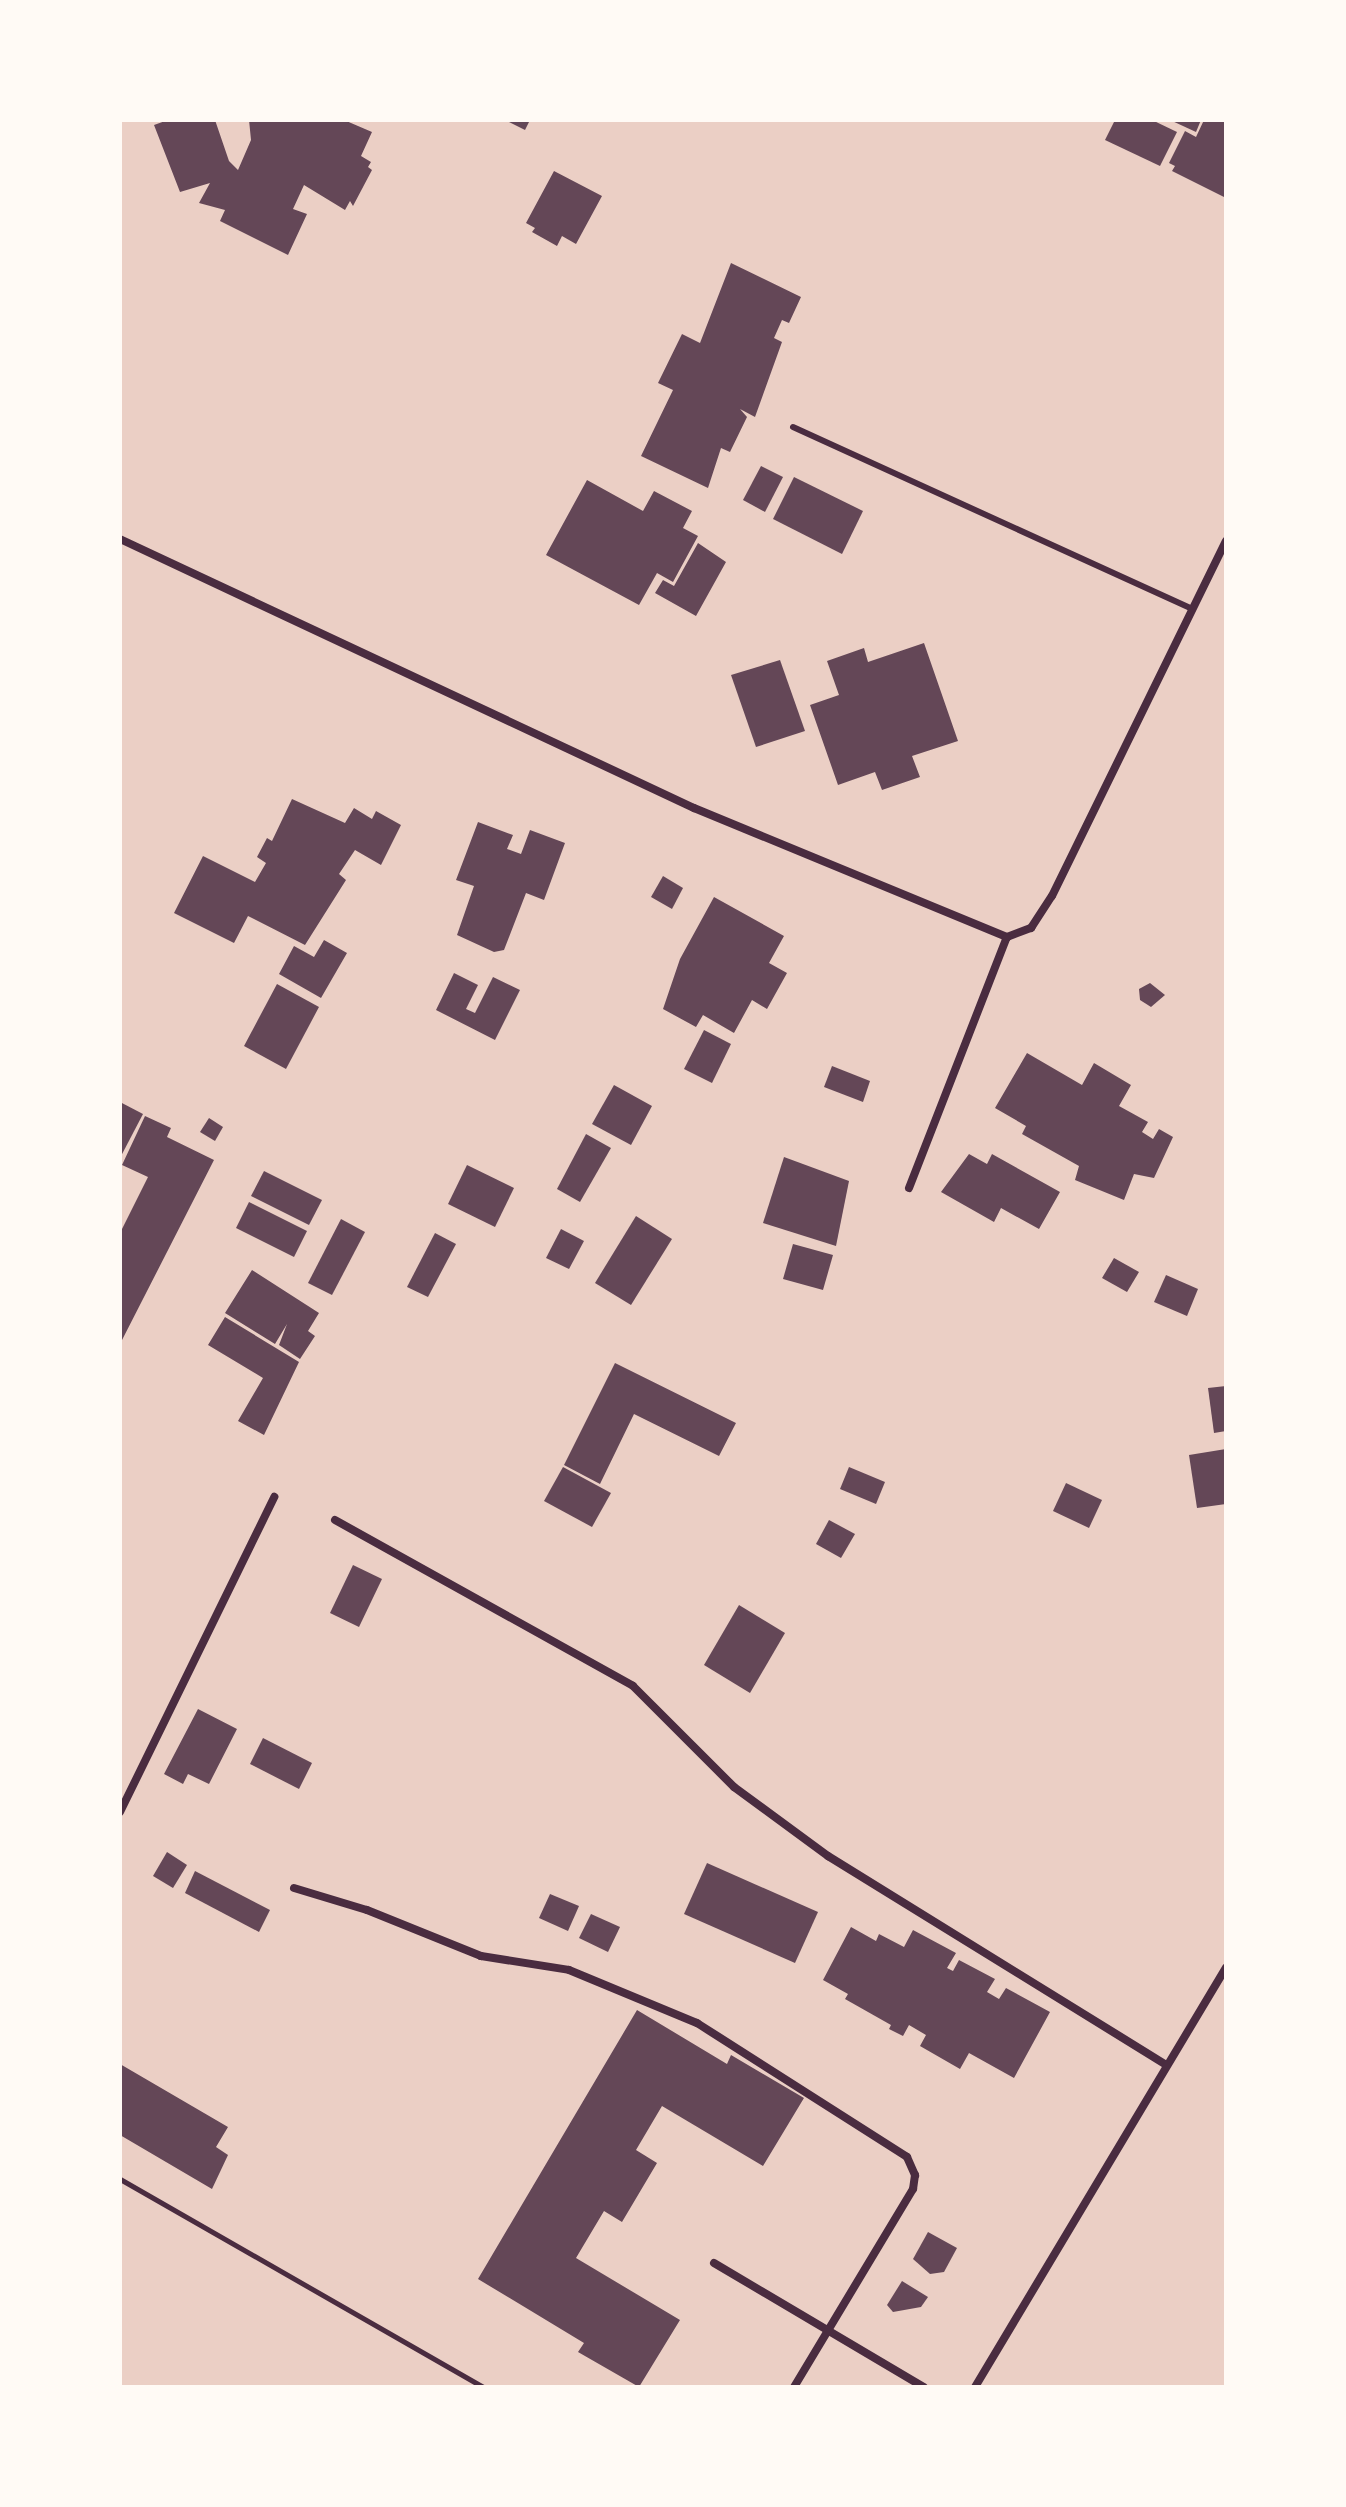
<!DOCTYPE html>
<html>
<head>
<meta charset="utf-8">
<style>
  body { margin:0 }
  #map { position:relative; width:1346px; height:2507px; overflow:hidden; background:#f7e1d7; font-family:"Exo 2",sans-serif }
  div>[style] { position:absolute }
  .green>* { inset:0; background:#ebcfc5 }
  .building>* { inset:0; background:#644757 }
  .path>* { height:5px; margin:-2.5px; padding:0 2.5px; transform-origin:2.5px; border-radius:2.5px; background:#4a2c40 }
  .service>* { height:6px; margin:-3px; padding:0 3px; transform-origin:3px; border-radius:3px; background:#4a2c40 }
  .minor>* { height:8px; margin:-4px; padding:0 4px; transform-origin:4px; border-radius:4px; background:#4a2c40 }
  span { translate:-50% -50%; white-space:nowrap; text-align:center; line-height:1.15; -webkit-text-stroke:8px #fffaf5; paint-order:stroke }
  .frame { position:absolute; inset:0; border:122px solid #fffaf5; pointer-events:none }
</style>
</head>
<body>
<div id="map">
  <div class="green">
    <i style="clip-path:polygon(120px 120px,1226px 120px,1226px 2387px,120px 2387px)"></i>
  </div>
  <div class="building">
    <i style="clip-path:polygon(168px 120px,215px 120px,229px 161px,238px 170px,251px 140px,249px 120px,344px 120px,372px 132px,361px 156px,371px 162px,368px 167px,372px 170px,353px 206px,350px 201px,345px 210px,304px 185px,293px 209px,307px 214px,288px 255px,220px 221px,225px 210px,199px 203px,210px 183px,180px 192px,154px 125px)"></i>
    <i style="clip-path:polygon(505px 120px,530px 120px,525px 130px)"></i>
    <i style="clip-path:polygon(1115px 120px,1152px 120px,1177px 132px,1160px 166px,1105px 140px)"></i>
    <i style="clip-path:polygon(1170px 120px,1201px 120px,1196px 132px)"></i>
    <i style="clip-path:polygon(1204px 120px,1226px 120px,1226px 198px,1172px 171px,1175px 166px,1169px 163px,1185px 131px,1196px 137px)"></i>
    <i style="clip-path:polygon(554px 171px,602px 196px,576px 244px,562px 236px,557px 246px,532px 232px,535px 228px,526px 223px)"></i>
    <i style="clip-path:polygon(731px 263px,801px 297px,789px 323px,782px 320px,774px 338px,782px 342px,755px 417px,740px 409px,747px 417px,730px 452px,721px 448px,708px 488px,641px 456px,673px 390px,658px 383px,682px 334px,700px 343px)"></i>
    <i style="clip-path:polygon(761px 466px,783px 477px,765px 512px,743px 500px)"></i>
    <i style="clip-path:polygon(794px 477px,863px 511px,842px 554px,773px 519px)"></i>
    <i style="clip-path:polygon(587px 480px,643px 511px,654px 491px,692px 511px,683px 528px,698px 536px,673px 582px,657px 573px,639px 605px,546px 555px)"></i>
    <i style="clip-path:polygon(698px 543px,726px 562px,696px 616px,655px 593px,663px 580px,674px 586px)"></i>
    <i style="clip-path:polygon(924px 643px,958px 741px,912px 756px,920px 777px,882px 790px,875px 772px,838px 785px,810px 705px,839px 695px,827px 661px,864px 648px,868px 662px)"></i>
    <i style="clip-path:polygon(780px 660px,805px 731px,756px 747px,731px 675px)"></i>
    <i style="clip-path:polygon(292px 799px,345px 823px,354px 808px,372px 819px,376px 811px,401px 825px,381px 865px,355px 850px,339px 874px,346px 880px,305px 945px,248px 916px,234px 943px,174px 913px,203px 856px,255px 882px,266px 863px,257px 857px,267px 838px,272px 841px)"></i>
    <i style="clip-path:polygon(478px 822px,513px 835px,507px 849px,521px 854px,530px 830px,565px 843px,544px 900px,526px 893px,504px 950px,494px 952px,457px 935px,474px 886px,456px 880px)"></i>
    <i style="clip-path:polygon(663px 876px,683px 888px,672px 909px,651px 897px)"></i>
    <i style="clip-path:polygon(714px 897px,784px 936px,769px 963px,787px 973px,767px 1009px,752px 1000px,734px 1033px,703px 1015px,696px 1027px,663px 1009px,680px 959px)"></i>
    <i style="clip-path:polygon(324px 940px,347px 953px,321px 998px,279px 974px,294px 946px,314px 957px)"></i>
    <i style="clip-path:polygon(454px 973px,478px 985px,466px 1009px,475px 1013px,493px 977px,520px 990px,495px 1040px,436px 1010px)"></i>
    <i style="clip-path:polygon(1150px 983px,1165px 995px,1151px 1007px,1140px 1000px,1139px 989px)"></i>
    <i style="clip-path:polygon(277px 984px,319px 1007px,286px 1069px,244px 1046px)"></i>
    <i style="clip-path:polygon(704px 1030px,731px 1044px,712px 1083px,684px 1069px)"></i>
    <i style="clip-path:polygon(1027px 1053px,1082px 1085px,1094px 1063px,1131px 1085px,1119px 1106px,1148px 1122px,1142px 1132px,1153px 1139px,1159px 1129px,1173px 1137px,1154px 1178px,1134px 1174px,1124px 1200px,1075px 1180px,1079px 1166px,1022px 1134px,1026px 1126px,995px 1108px)"></i>
    <i style="clip-path:polygon(832px 1066px,870px 1081px,863px 1102px,824px 1087px)"></i>
    <i style="clip-path:polygon(614px 1085px,652px 1106px,631px 1145px,592px 1124px)"></i>
    <i style="clip-path:polygon(120px 1102px,143px 1114px,120px 1158px)"></i>
    <i style="clip-path:polygon(145px 1116px,171px 1128px,167px 1137px,214px 1160px,120px 1344px,120px 1233px,148px 1177px,122px 1165px)"></i>
    <i style="clip-path:polygon(209px 1118px,223px 1127px,215px 1141px,200px 1132px)"></i>
    <i style="clip-path:polygon(586px 1134px,611px 1148px,580px 1202px,557px 1189px)"></i>
    <i style="clip-path:polygon(969px 1154px,987px 1164px,992px 1154px,1060px 1192px,1039px 1229px,1001px 1208px,994px 1222px,941px 1192px)"></i>
    <i style="clip-path:polygon(784px 1157px,849px 1181px,836px 1246px,763px 1223px)"></i>
    <i style="clip-path:polygon(467px 1165px,514px 1188px,495px 1227px,448px 1204px)"></i>
    <i style="clip-path:polygon(264px 1171px,322px 1200px,309px 1225px,251px 1196px)"></i>
    <i style="clip-path:polygon(249px 1202px,307px 1231px,294px 1257px,236px 1228px)"></i>
    <i style="clip-path:polygon(636px 1216px,672px 1239px,631px 1305px,595px 1283px)"></i>
    <i style="clip-path:polygon(341px 1219px,365px 1232px,332px 1295px,308px 1283px)"></i>
    <i style="clip-path:polygon(561px 1229px,584px 1241px,569px 1269px,546px 1258px)"></i>
    <i style="clip-path:polygon(435px 1233px,456px 1244px,428px 1297px,407px 1287px)"></i>
    <i style="clip-path:polygon(793px 1244px,833px 1255px,823px 1290px,783px 1279px)"></i>
    <i style="clip-path:polygon(1114px 1258px,1139px 1272px,1127px 1292px,1102px 1278px)"></i>
    <i style="clip-path:polygon(252px 1270px,319px 1313px,308px 1331px,315px 1336px,300px 1359px,279px 1345px,287px 1324px,275px 1344px,225px 1313px)"></i>
    <i style="clip-path:polygon(1166px 1275px,1198px 1289px,1187px 1316px,1154px 1302px)"></i>
    <i style="clip-path:polygon(225px 1317px,299px 1362px,264px 1435px,238px 1421px,263px 1378px,208px 1345px)"></i>
    <i style="clip-path:polygon(615px 1363px,736px 1423px,719px 1456px,634px 1414px,600px 1484px,564px 1465px)"></i>
    <i style="clip-path:polygon(1226px 1386px,1226px 1431px,1214px 1433px,1208px 1388px)"></i>
    <i style="clip-path:polygon(1226px 1449px,1226px 1504px,1197px 1508px,1189px 1455px)"></i>
    <i style="clip-path:polygon(563px 1467px,611px 1493px,592px 1527px,544px 1501px)"></i>
    <i style="clip-path:polygon(849px 1467px,885px 1482px,876px 1504px,840px 1489px)"></i>
    <i style="clip-path:polygon(1066px 1483px,1102px 1500px,1089px 1528px,1053px 1511px)"></i>
    <i style="clip-path:polygon(829px 1520px,855px 1534px,841px 1558px,816px 1544px)"></i>
    <i style="clip-path:polygon(353px 1565px,382px 1579px,359px 1627px,330px 1613px)"></i>
    <i style="clip-path:polygon(739px 1605px,785px 1633px,750px 1693px,704px 1665px)"></i>
    <i style="clip-path:polygon(198px 1709px,237px 1729px,209px 1784px,188px 1774px,183px 1784px,164px 1774px)"></i>
    <i style="clip-path:polygon(263px 1738px,312px 1763px,299px 1789px,250px 1764px)"></i>
    <i style="clip-path:polygon(167px 1852px,187px 1865px,173px 1888px,153px 1876px)"></i>
    <i style="clip-path:polygon(707px 1863px,818px 1912px,795px 1963px,684px 1914px)"></i>
    <i style="clip-path:polygon(195px 1871px,270px 1910px,259px 1932px,185px 1893px)"></i>
    <i style="clip-path:polygon(550px 1894px,579px 1906px,568px 1931px,539px 1918px)"></i>
    <i style="clip-path:polygon(591px 1914px,620px 1927px,608px 1952px,579px 1938px)"></i>
    <i style="clip-path:polygon(851px 1927px,876px 1941px,879px 1934px,904px 1947px,913px 1930px,956px 1953px,947px 1968px,953px 1971px,959px 1960px,995px 1979px,987px 1992px,999px 1999px,1006px 1988px,1050px 2012px,1014px 2078px,969px 2053px,960px 2069px,920px 2046px,926px 2035px,909px 2025px,903px 2036px,889px 2029px,891px 2025px,845px 1999px,848px 1994px,823px 1980px)"></i>
    <i style="clip-path:polygon(637px 2010px,727px 2064px,731px 2055px,804px 2098px,763px 2166px,662px 2106px,636px 2150px,657px 2163px,622px 2222px,604px 2211px,576px 2258px,680px 2320px,639px 2387px,578px 2352px,584px 2343px,478px 2279px)"></i>
    <i style="clip-path:polygon(120px 2064px,228px 2127px,216px 2147px,228px 2155px,212px 2189px,120px 2135px)"></i>
    <i style="clip-path:polygon(928px 2232px,957px 2248px,944px 2272px,930px 2274px,913px 2259px)"></i>
    <i style="clip-path:polygon(902px 2281px,928px 2297px,921px 2307px,893px 2312px,887px 2305px)"></i>
  </div>
  <div class="path">
    <i style="left:120px;top:2179px;width:418px;rotate:29.8deg"></i>
  </div>
  <div class="service">
    <i style="left:793px;top:427px;width:439px;rotate:24.5deg"></i>
  </div>
  <div class="minor">
    <i style="left:120px;top:539px;width:634px;rotate:25.11deg"></i>
    <i style="left:694px;top:808px;width:339px;rotate:22.4deg"></i>
    <i style="left:1007px;top:937px;width:26px;rotate:-21deg"></i>
    <i style="left:1031px;top:928px;width:38px;rotate:-57deg"></i>
    <i style="left:1052px;top:896px;width:395px;rotate:-63.9deg"></i>
    <i style="left:909px;top:1188px;width:269px;rotate:-68.7deg"></i>
    <i style="left:335px;top:1520px;width:341px;rotate:29.1deg"></i>
    <i style="left:633px;top:1686px;width:143px;rotate:45deg"></i>
    <i style="left:734px;top:1787px;width:117px;rotate:36.3deg"></i>
    <i style="left:828px;top:1856px;width:396px;rotate:31.7deg"></i>
    <i style="left:120px;top:1812px;width:351px;rotate:-63.9deg"></i>
    <i style="left:294px;top:1888px;width:76px;rotate:16.8deg"></i>
    <i style="left:367px;top:1910px;width:123px;rotate:22deg"></i>
    <i style="left:481px;top:1956px;width:89px;rotate:9deg"></i>
    <i style="left:569px;top:1970px;width:139px;rotate:22.5deg"></i>
    <i style="left:697px;top:2023px;width:249px;rotate:32.5deg"></i>
    <i style="left:907px;top:2157px;width:20px;rotate:66deg"></i>
    <i style="left:915px;top:2175px;width:14px;rotate:98deg"></i>
    <i style="left:913px;top:2189px;width:231px;rotate:121deg"></i>
    <i style="left:714px;top:2263px;width:244px;rotate:30.6deg"></i>
    <i style="left:975px;top:2387px;width:489px;rotate:-59.1deg"></i>
  </div>
  <div class="frame"></div>
</div>
</body>
</html>
